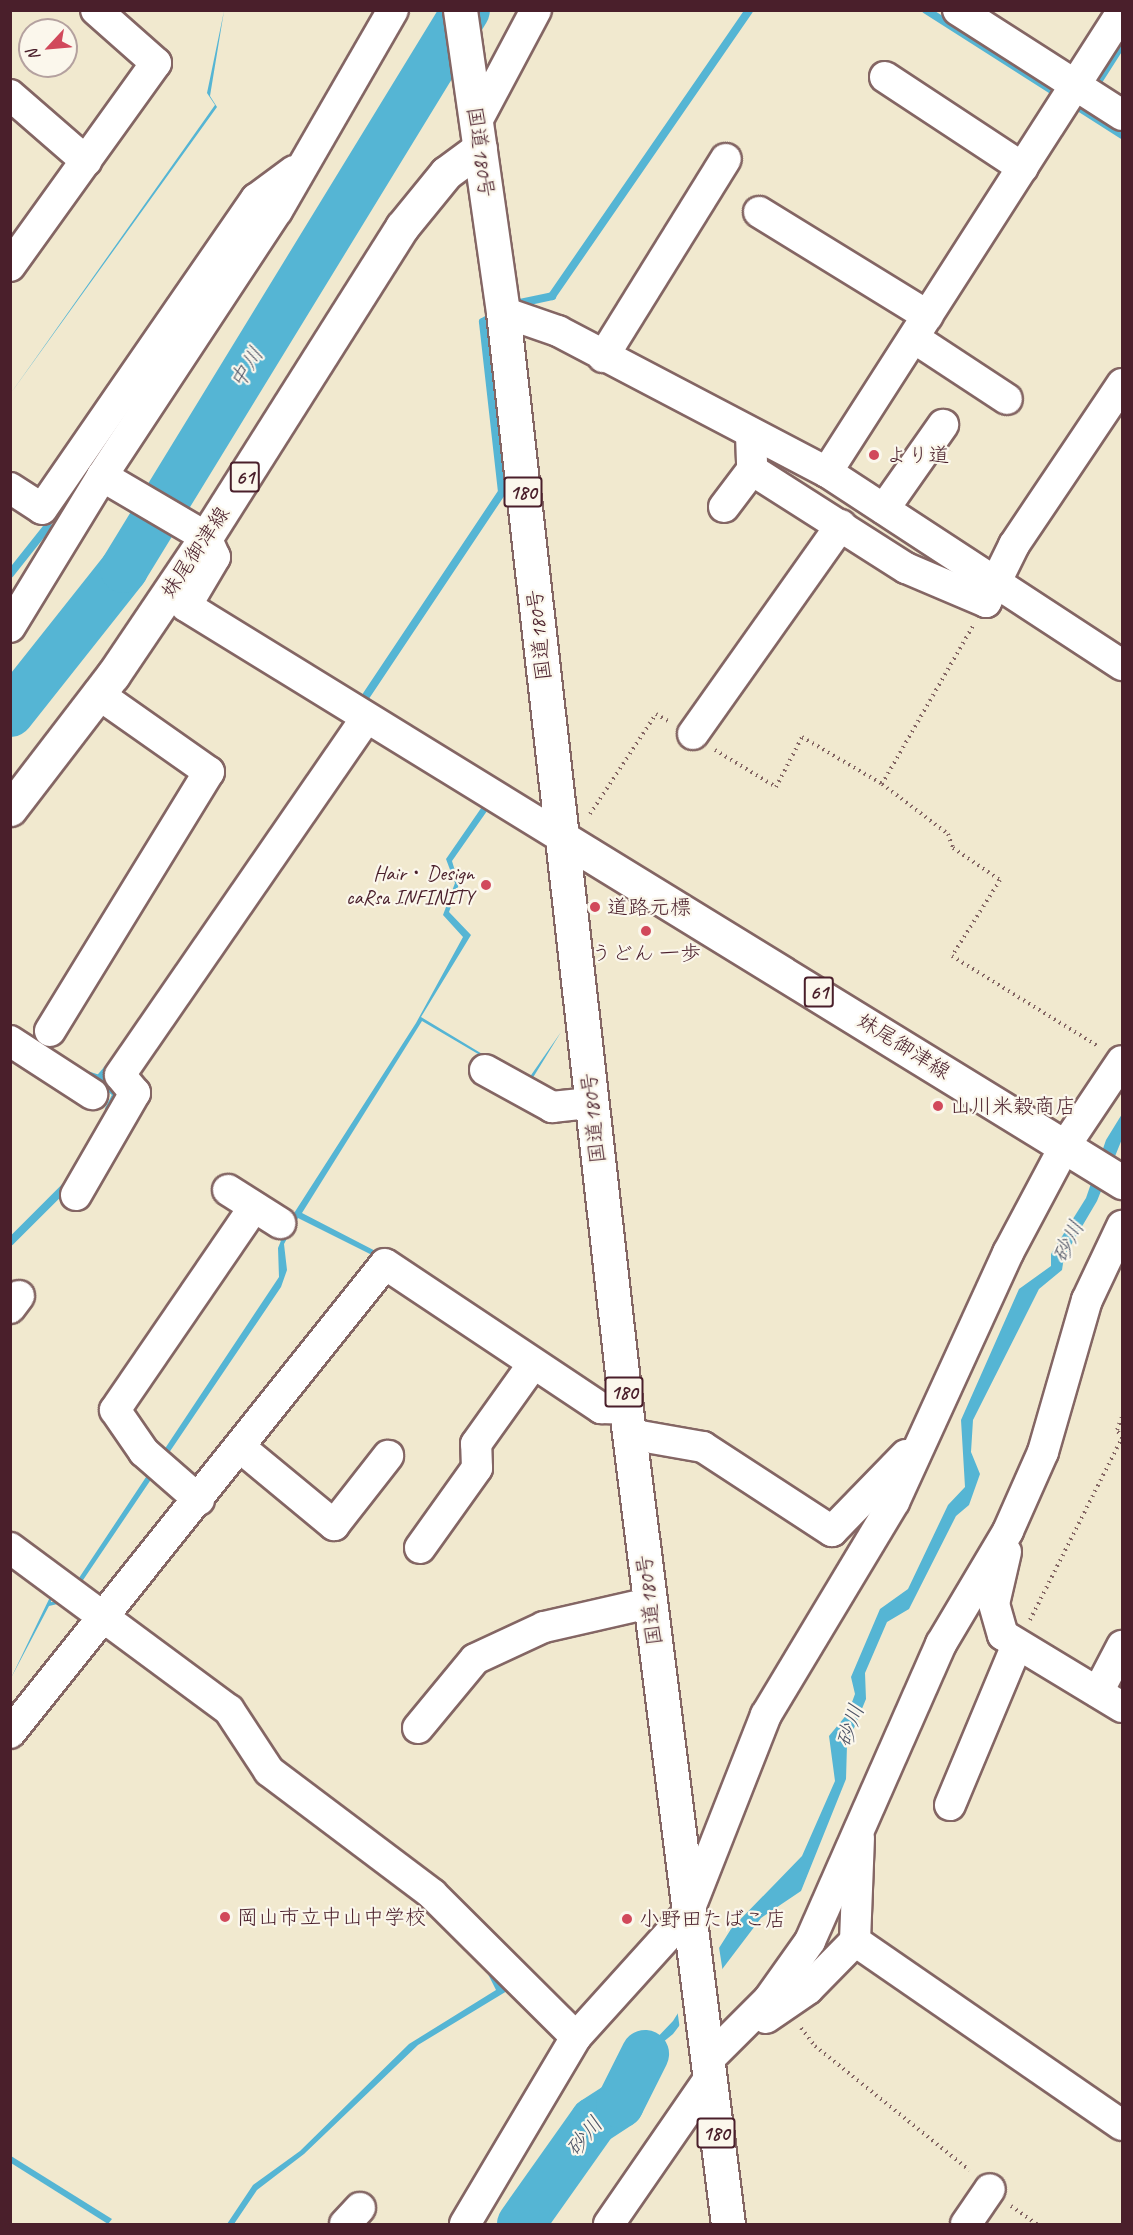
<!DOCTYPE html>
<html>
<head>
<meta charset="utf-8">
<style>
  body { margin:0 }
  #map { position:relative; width:1133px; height:2235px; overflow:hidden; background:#f1e9cf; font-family:Caveat,"Klee One",sans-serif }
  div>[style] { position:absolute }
  .water>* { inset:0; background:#55b5d4 }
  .pier>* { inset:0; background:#f1e9cf }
  .stream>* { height:8px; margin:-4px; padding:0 4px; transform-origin:4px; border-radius:4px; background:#55b5d4 }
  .river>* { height:48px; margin:-24px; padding:0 24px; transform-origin:24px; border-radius:24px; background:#55b5d4 }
  .path>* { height:4px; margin-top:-2px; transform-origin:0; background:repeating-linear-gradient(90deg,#846664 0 1.5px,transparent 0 6px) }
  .roads { filter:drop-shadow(2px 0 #846664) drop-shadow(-2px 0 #846664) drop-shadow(0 2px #846664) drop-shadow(0 -2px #846664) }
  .street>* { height:30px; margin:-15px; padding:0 15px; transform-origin:15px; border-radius:15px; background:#fff }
  .primary>* { height:33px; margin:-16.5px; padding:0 16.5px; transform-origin:16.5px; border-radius:16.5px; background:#fff }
  .highway>* { height:33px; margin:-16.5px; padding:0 16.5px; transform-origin:16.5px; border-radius:16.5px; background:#fff }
  .dots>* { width:16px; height:16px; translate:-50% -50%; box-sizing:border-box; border:3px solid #fbf7ec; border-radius:50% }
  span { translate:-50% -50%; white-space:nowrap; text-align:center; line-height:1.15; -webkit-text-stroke:4.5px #fbf7ec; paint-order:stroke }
  .shield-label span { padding:2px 4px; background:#fbf7ec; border:2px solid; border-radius:4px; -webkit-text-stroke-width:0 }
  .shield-label { font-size:20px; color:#4a1f2b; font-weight:700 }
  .street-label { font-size:21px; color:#4a1f2b }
  .poi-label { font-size:21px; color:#4a1f2b }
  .left { translate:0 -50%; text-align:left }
  .right { translate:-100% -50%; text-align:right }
  .water-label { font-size:22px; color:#4e5466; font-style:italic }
  .frame { position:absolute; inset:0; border:12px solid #4a1f2b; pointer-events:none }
  .north { position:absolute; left:18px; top:18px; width:60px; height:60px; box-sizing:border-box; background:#fbf7ec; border:2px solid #b4a19f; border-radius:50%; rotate:244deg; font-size:16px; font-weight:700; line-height:24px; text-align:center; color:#4a1f2b }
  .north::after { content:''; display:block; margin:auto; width:21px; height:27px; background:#d1495b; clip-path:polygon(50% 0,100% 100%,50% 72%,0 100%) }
</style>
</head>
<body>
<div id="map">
  <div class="water">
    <i style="clip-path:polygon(224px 11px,210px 96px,217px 107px,11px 393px,215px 105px,207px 93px)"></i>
    <i style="clip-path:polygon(486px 801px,494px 801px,452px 861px,459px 884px,449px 912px,471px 935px,421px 1017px,527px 1081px,561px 1032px,529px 1084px,422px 1021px,302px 1213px,389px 1258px,386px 1262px,298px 1218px,284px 1244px,287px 1270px,281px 1287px,77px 1589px,66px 1602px,49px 1606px,11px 1678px,51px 1595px,51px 1602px,59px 1601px,73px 1587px,279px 1277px,278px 1248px,289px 1221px,416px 1023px,463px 937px,443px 915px,455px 883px,446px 859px)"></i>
    <i style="clip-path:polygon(1122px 1114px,1122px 1139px,1097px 1201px,1064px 1257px,1062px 1270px,1039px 1289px,973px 1420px,971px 1452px,980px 1474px,969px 1505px,956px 1516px,909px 1609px,887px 1622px,865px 1673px,866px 1699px,847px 1745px,846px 1779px,801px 1891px,761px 1918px,673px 2034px,646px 2056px,635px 2102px,618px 2122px,611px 2105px,631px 2065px,673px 2021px,731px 1929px,802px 1856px,835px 1781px,829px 1736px,848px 1713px,855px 1694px,851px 1677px,880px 1609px,908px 1589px,948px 1505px,965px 1487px,961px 1420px,1019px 1289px,1051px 1266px,1051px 1254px,1086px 1198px,1106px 1140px)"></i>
    <i style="clip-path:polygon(458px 1933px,524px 2011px,507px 1991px,418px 2045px,304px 2154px,257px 2190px,234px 2224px,227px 2224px,253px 2185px,300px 2151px,409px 2044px,496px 1990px,483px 1964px,453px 1937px)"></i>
    <i style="clip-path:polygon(11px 2156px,112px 2219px,108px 2224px,11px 2163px)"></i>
  </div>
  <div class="pier">
    <i style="clip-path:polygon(718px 1941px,723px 1973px,680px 2030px,677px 2008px)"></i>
  </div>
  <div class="stream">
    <i style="left:926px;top:10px;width:232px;rotate:32.5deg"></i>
    <i style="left:1092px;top:91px;width:56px;rotate:-57.4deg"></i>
    <i style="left:520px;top:303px;width:33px;rotate:-12deg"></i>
    <i style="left:552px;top:296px;width:347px;rotate:-55.4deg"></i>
    <i style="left:10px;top:574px;width:61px;rotate:-51.6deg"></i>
    <i style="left:358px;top:708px;width:260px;rotate:-56.3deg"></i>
    <i style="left:502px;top:492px;width:171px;rotate:-96.4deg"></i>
    <i style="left:483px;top:322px;width:6px;rotate:-31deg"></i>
    <i style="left:87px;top:1075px;width:13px;rotate:18deg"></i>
    <i style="left:99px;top:1079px;width:23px;rotate:-49deg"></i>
    <i style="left:99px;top:1079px;width:23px;rotate:40deg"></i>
    <i style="left:117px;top:1094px;width:17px;rotate:118deg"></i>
    <i style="left:10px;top:1242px;width:83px;rotate:-45deg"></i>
  </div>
  <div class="river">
    <i style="left:10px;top:713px;width:184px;rotate:-51.6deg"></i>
    <i style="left:124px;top:569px;width:655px;rotate:-58.54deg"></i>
    <i style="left:521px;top:2224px;width:126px;rotate:-54.7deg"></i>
    <i style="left:594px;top:2121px;width:31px;rotate:-33deg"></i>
    <i style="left:620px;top:2104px;width:56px;rotate:-63.4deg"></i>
  </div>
  <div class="path">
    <i style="left:715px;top:750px;width:71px;rotate:31.2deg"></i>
    <i style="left:776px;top:787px;width:56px;rotate:-62.5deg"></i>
    <i style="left:802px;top:737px;width:93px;rotate:30.4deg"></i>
    <i style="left:882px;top:784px;width:83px;rotate:37.1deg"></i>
    <i style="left:948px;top:834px;width:15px;rotate:70deg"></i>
    <i style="left:953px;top:848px;width:57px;rotate:34.2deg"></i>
    <i style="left:1000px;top:880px;width:90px;rotate:122.3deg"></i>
    <i style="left:952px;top:956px;width:172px;rotate:31.7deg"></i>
    <i style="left:882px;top:784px;width:182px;rotate:-60.1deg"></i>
    <i style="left:590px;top:814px;width:120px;rotate:-56.6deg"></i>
    <i style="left:656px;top:714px;width:14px;rotate:30deg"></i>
    <i style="left:1030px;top:1620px;width:204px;rotate:-63.2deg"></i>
    <i style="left:1122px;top:1438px;width:9px;rotate:-122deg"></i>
    <i style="left:1117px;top:1430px;width:14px;rotate:-69deg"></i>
    <i style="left:801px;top:2028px;width:23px;rotate:52deg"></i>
    <i style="left:815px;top:2046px;width:198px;rotate:38.8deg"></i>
    <i style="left:1011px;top:2206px;width:32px;rotate:35deg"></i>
  </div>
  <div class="roads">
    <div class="street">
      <i style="left:958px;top:10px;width:195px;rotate:32.6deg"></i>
      <i style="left:885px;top:77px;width:165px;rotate:33.4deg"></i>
      <i style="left:10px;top:95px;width:101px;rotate:41deg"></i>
      <i style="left:477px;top:121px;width:126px;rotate:-62deg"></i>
      <i style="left:759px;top:212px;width:198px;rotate:31.6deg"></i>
      <i style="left:10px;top:266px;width:250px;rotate:-54.3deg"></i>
      <i style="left:156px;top:63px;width:80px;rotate:-138.5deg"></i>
      <i style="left:503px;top:312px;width:58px;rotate:19.1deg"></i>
      <i style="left:558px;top:331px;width:304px;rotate:27.7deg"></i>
      <i style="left:827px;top:472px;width:353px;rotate:33.2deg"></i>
      <i style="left:914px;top:338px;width:111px;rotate:33.3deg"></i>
      <i style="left:603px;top:357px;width:233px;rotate:-58.2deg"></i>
      <i style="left:751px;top:434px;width:36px;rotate:88deg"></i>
      <i style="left:752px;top:470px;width:183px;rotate:32.5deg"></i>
      <i style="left:906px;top:568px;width:87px;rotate:23deg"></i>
      <i style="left:986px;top:602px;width:64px;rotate:-63.8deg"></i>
      <i style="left:1014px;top:545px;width:194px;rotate:-56.1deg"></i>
      <i style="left:827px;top:472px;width:546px;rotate:-57.33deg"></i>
      <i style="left:102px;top:476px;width:121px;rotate:30.4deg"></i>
      <i style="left:206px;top:537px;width:22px;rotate:66deg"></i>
      <i style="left:215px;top:557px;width:57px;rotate:120.6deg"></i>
      <i style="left:186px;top:606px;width:440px;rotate:31.6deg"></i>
      <i style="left:10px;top:488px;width:38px;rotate:33deg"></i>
      <i style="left:42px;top:509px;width:377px;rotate:-55.4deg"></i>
      <i style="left:256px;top:199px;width:47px;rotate:-36.4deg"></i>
      <i style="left:724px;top:507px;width:46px;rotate:-52.9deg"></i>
      <i style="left:884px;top:509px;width:103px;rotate:-54.9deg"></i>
      <i style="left:10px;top:627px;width:177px;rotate:-58.6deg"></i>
      <i style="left:102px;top:476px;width:318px;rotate:-56.6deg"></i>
      <i style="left:277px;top:211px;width:232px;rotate:-60deg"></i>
      <i style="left:693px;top:734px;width:256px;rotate:-54.7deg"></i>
      <i style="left:50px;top:1031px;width:304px;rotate:-58.5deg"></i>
      <i style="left:209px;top:772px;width:136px;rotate:-144.9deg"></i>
      <i style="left:10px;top:1041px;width:98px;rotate:32.9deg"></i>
      <i style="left:485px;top:1070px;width:77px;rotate:28.9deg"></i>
      <i style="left:552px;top:1107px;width:39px;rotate:-6deg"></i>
      <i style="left:228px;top:1190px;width:62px;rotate:32.4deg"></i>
      <i style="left:76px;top:1195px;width:118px;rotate:-60deg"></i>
      <i style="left:135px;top:1093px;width:23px;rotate:-130deg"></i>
      <i style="left:120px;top:1075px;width:431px;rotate:-55.4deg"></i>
      <i style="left:10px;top:1308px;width:15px;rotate:-53deg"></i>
      <i style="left:629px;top:1434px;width:75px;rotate:10deg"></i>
      <i style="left:703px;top:1447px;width:154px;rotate:33.1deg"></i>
      <i style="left:832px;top:1531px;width:106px;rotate:-45.8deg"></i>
      <i style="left:241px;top:1448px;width:121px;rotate:39.6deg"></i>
      <i style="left:334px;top:1525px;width:88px;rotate:-52deg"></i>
      <i style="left:199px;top:1500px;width:73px;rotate:-138.9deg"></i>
      <i style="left:144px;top:1452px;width:51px;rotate:-124.6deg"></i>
      <i style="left:115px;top:1410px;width:246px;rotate:-55.6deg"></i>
      <i style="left:10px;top:1548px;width:272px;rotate:36.5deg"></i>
      <i style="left:229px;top:1710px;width:73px;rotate:56.7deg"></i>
      <i style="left:269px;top:1771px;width:204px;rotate:37deg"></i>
      <i style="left:432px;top:1894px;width:203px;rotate:44.8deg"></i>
      <i style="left:576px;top:2037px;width:167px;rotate:-47.9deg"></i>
      <i style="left:688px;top:1913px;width:213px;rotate:-68.5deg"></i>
      <i style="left:766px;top:1715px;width:249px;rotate:-59deg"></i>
      <i style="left:894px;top:1502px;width:274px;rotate:-65.4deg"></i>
      <i style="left:1008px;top:1253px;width:121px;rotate:-62deg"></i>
      <i style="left:1065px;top:1146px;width:102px;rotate:-56.2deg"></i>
      <i style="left:420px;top:1548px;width:98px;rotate:-54.5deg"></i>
      <i style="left:477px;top:1468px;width:24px;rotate:-92deg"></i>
      <i style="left:476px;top:1444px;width:98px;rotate:-54.5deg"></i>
      <i style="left:1006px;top:1552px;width:53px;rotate:103deg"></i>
      <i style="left:994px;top:1604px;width:32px;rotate:74deg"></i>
      <i style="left:1003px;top:1635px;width:139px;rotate:31.2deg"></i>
      <i style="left:1098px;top:1692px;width:52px;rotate:-62.4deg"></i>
      <i style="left:418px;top:1728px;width:89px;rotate:-50.4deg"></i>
      <i style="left:475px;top:1659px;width:76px;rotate:-24.9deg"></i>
      <i style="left:544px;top:1627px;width:108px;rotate:-12.9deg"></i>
      <i style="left:10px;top:1733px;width:600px;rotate:-51.36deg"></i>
      <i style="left:385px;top:1264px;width:260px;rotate:33.7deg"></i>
      <i style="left:601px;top:1408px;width:25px;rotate:2deg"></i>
      <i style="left:950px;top:1805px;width:173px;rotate:-67.3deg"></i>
      <i style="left:855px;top:1941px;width:324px;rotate:34.6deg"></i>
      <i style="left:766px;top:2018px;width:51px;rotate:-34.6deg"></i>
      <i style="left:808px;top:1989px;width:67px;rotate:-45.6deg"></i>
      <i style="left:855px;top:1941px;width:103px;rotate:-87.8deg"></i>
      <i style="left:707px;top:2061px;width:88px;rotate:-45deg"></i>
      <i style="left:769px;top:1999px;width:71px;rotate:-54.7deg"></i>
      <i style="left:810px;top:1941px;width:325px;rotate:-66.2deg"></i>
      <i style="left:941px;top:1644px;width:131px;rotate:-59.3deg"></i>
      <i style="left:1008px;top:1531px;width:86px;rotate:-66.1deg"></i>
      <i style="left:1043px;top:1452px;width:158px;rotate:-73.9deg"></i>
      <i style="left:1087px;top:1300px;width:82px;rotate:-64.7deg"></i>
      <i style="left:345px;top:2224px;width:22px;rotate:-47deg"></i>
      <i style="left:465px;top:2224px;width:217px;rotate:-59.3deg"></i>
      <i style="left:609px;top:2224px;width:176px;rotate:-55.4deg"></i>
      <i style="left:966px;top:2224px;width:42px;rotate:-55.6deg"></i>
    </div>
    <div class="primary">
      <i style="left:10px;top:809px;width:169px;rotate:-52.5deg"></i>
      <i style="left:113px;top:675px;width:166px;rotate:-56deg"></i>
      <i style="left:206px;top:537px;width:367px;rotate:-57.7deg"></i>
      <i style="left:402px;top:227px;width:70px;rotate:-50.8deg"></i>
      <i style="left:446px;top:173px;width:42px;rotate:-36.3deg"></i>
      <i style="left:561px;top:837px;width:659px;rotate:31.59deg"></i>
    </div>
    <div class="highway">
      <i style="left:460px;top:10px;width:305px;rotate:81.9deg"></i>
      <i style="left:503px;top:312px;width:1104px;rotate:83.6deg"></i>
      <i style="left:626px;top:1409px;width:821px;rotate:82.87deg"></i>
    </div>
  </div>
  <div class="dots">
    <i style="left:874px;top:455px;background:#d1495b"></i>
    <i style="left:486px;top:885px;background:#d1495b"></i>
    <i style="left:595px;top:907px;background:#d1495b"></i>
    <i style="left:646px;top:931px;background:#d1495b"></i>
    <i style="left:938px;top:1106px;background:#d1495b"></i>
    <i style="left:225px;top:1917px;background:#d1495b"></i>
    <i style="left:627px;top:1919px;background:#d1495b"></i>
  </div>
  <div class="shield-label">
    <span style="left:245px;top:477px">61</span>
    <span style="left:523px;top:492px">180</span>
    <span style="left:819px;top:992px">61</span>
    <span style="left:624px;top:1392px">180</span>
    <span style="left:716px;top:2133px">180</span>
  </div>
  <div class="street-label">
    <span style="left:481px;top:152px;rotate:82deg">国道180号</span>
    <span style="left:195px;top:552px;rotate:-56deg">妹尾御津線</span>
    <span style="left:539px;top:635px;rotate:-96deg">国道180号</span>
    <span style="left:904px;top:1046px;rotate:32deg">妹尾御津線</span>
    <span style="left:593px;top:1118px;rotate:-96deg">国道180号</span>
    <span style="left:649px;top:1600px;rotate:-97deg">国道180号</span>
  </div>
  <div class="poi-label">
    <span class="left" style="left:886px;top:455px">より道</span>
    <span class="right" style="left:474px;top:885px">Hair・Design<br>caRsa INFINITY</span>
    <span class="left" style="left:607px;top:907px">道路元標</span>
    <span style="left:646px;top:953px">うどん 一歩</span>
    <span class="left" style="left:950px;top:1106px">山川米穀商店</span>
    <span class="left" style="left:237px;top:1917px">岡山市立中山中学校</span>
    <span class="left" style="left:639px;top:1919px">小野田たばこ店</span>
  </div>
  <div class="water-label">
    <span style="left:247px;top:368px;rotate:-58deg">中川</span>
    <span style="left:1069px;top:1242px;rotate:-64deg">砂川</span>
    <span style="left:851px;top:1726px;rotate:-71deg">砂川</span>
    <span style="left:585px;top:2137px;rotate:-50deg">砂川</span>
  </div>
  <div class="frame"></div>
  <div class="north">N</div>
</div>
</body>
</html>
